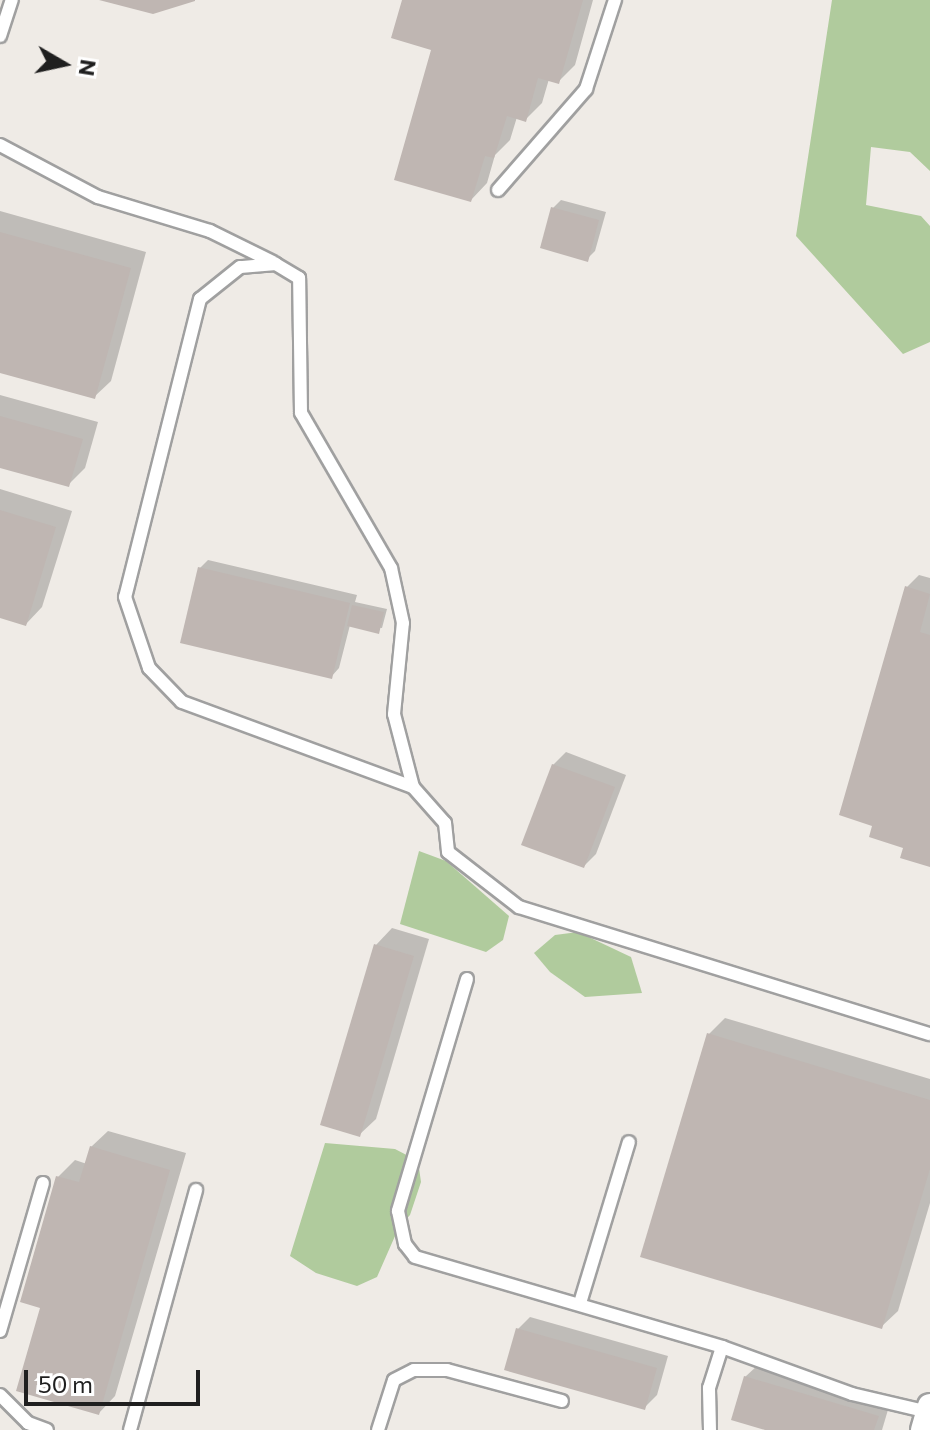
<!DOCTYPE html>
<html>
<head>
<meta charset="utf-8">
<style>
  body { margin:0 }
  #map { position:relative; width:930px; height:1430px; overflow:hidden; background:#efebe6; font-family:Commissioner,sans-serif }
  div>[style] { position:absolute }
  .forest>* { inset:0; background:#b0cb9d }
  .shadow>* { inset:0; background:#0003 }
  .building>* { inset:0; background:#bfb6b2 }
  .roads { filter:drop-shadow(2px 0 #a0a0a0) drop-shadow(-2px 0 #a0a0a0) drop-shadow(0 2px #a0a0a0) drop-shadow(0 -2px #a0a0a0) }
  .lane>* { height:12px; margin:-6px; padding:0 6px; transform-origin:6px; border-radius:6px; background:#fff }
  .street>* { height:24px; margin:-12px; padding:0 12px; transform-origin:12px; border-radius:12px; background:#fff }
  span { translate:-50% -50%; white-space:nowrap; text-align:center; line-height:1.15; -webkit-text-stroke:6px #fff; paint-order:stroke }
  .north { position:absolute; left:24px; top:24px; width:80px; height:80px; -webkit-text-stroke:6px #fff; paint-order:stroke; rotate:99deg; font-size:22px; font-weight:700; line-height:32px; text-align:center; color:#1f1f1f }
  .north::after { content:''; display:block; margin:auto; width:28px; height:36px; background:#1f1f1f; clip-path:polygon(50% 0,100% 100%,50% 72%,0 100%) }
  .scale { position:absolute; left:24px; top:1370px; width:176px; height:36px; box-sizing:border-box; border:4px solid #1f1f1f; border-top:0; padding-left:10px; font-size:24px; line-height:28px; white-space:nowrap; color:#1f1f1f; -webkit-text-stroke:6px #fff; paint-order:stroke }
</style>
</head>
<body>
<div id="map">
  <div class="forest">
    <i style="clip-path:polygon(832px 0,930px 0,930px 171px,910px 152px,871px 147px,866px 205px,921px 216px,930px 226px,930px 342px,903px 354px,796px 236px)"></i>
    <i style="clip-path:polygon(419px 851px,446px 861px,509px 916px,503px 940px,486px 952px,400px 924px)"></i>
    <i style="clip-path:polygon(578px 932px,631px 957px,642px 993px,585px 997px,550px 972px,534px 953px,555px 935px)"></i>
    <i style="clip-path:polygon(325px 1143px,395px 1149px,418px 1161px,421px 1182px,410px 1215px,399px 1227px,377px 1277px,357px 1286px,316px 1273px,290px 1256px)"></i>
  </div>
  <div class="shadow">
    <i style="clip-path:polygon(404px 0,593px 0,575px 65px,558px 82px,549px 79px,542px 103px,525px 120px,517px 117px,510px 140px,495px 155px,487px 183px,471px 200px,433px 49px)"></i>
    <i style="clip-path:polygon(561px 200px,606px 212px,595px 251px,587px 259px,553px 208px)"></i>
    <i style="clip-path:polygon(0 211px,146px 252px,111px 381px,94px 397px,0 371px)"></i>
    <i style="clip-path:polygon(0 395px,98px 422px,85px 468px,68px 485px,0 465px)"></i>
    <i style="clip-path:polygon(0 489px,72px 511px,42px 607px,26px 624px,0 616px)"></i>
    <i style="clip-path:polygon(208px 560px,357px 595px,355px 602px,387px 609px,382px 628px,350px 625px,339px 668px,331px 677px,200px 568px)"></i>
    <i style="clip-path:polygon(919px 575px,930px 578px,930px 865px,907px 587px)"></i>
    <i style="clip-path:polygon(566px 752px,626px 775px,596px 854px,584px 866px,553px 765px)"></i>
    <i style="clip-path:polygon(392px 928px,429px 939px,376px 1119px,359px 1135px,376px 945px)"></i>
    <i style="clip-path:polygon(725px 1018px,930px 1079px,930px 1203px,898px 1311px,881px 1327px,709px 1034px)"></i>
    <i style="clip-path:polygon(108px 1131px,186px 1153px,115px 1396px,99px 1413px,43px 1306px,58px 1177px,75px 1160px,87px 1164px,91px 1147px)"></i>
    <i style="clip-path:polygon(530px 1317px,668px 1356px,657px 1395px,644px 1408px,518px 1329px)"></i>
    <i style="clip-path:polygon(758px 1365px,890px 1403px,882px 1430px,773px 1430px,745px 1377px)"></i>
  </div>
  <div class="building">
    <i style="clip-path:polygon(99px 0,195px 0,195px 1px,153px 14px)"></i>
    <i style="clip-path:polygon(402px 0,583px 0,559px 84px,538px 78px,526px 122px,507px 116px,494px 158px,485px 156px,471px 202px,394px 180px,431px 50px,391px 38px)"></i>
    <i style="clip-path:polygon(551px 207px,599px 220px,588px 262px,540px 248px)"></i>
    <i style="clip-path:polygon(0 232px,131px 268px,95px 399px,0 373px)"></i>
    <i style="clip-path:polygon(0 416px,83px 439px,69px 487px,0 468px)"></i>
    <i style="clip-path:polygon(0 510px,56px 527px,26px 626px,0 618px)"></i>
    <i style="clip-path:polygon(198px 567px,350px 603px,332px 679px,180px 643px)"></i>
    <i style="clip-path:polygon(905px 586px,930px 594px,920px 632px,930px 635px,930px 867px,900px 858px,903px 848px,869px 837px,872px 826px,839px 815px)"></i>
    <i style="clip-path:polygon(352px 605px,384px 612px,379px 634px,347px 626px)"></i>
    <i style="clip-path:polygon(552px 764px,615px 787px,584px 868px,521px 845px)"></i>
    <i style="clip-path:polygon(374px 944px,414px 956px,360px 1137px,320px 1125px)"></i>
    <i style="clip-path:polygon(707px 1033px,930px 1100px,930px 1169px,882px 1329px,640px 1257px)"></i>
    <i style="clip-path:polygon(90px 1146px,170px 1170px,99px 1415px,16px 1391px,40px 1308px,20px 1302px,56px 1176px,79px 1182px)"></i>
    <i style="clip-path:polygon(516px 1328px,657px 1368px,645px 1410px,504px 1370px)"></i>
    <i style="clip-path:polygon(744px 1376px,879px 1416px,874px 1430px,765px 1430px,731px 1420px)"></i>
  </div>
  <div class="roads">
    <div class="lane">
      <i style="left:0;top:36px;width:38px;rotate:-72deg"></i>
      <i style="left:0;top:145px;width:111px;rotate:28deg"></i>
      <i style="left:98px;top:197px;width:117px;rotate:16.9deg"></i>
      <i style="left:210px;top:231px;width:70px;rotate:26.2deg"></i>
      <i style="left:498px;top:190px;width:134px;rotate:-48.9deg"></i>
      <i style="left:586px;top:89px;width:94px;rotate:-72deg"></i>
      <i style="left:413px;top:787px;width:75px;rotate:-104.6deg"></i>
      <i style="left:394px;top:714px;width:91px;rotate:-84.4deg"></i>
      <i style="left:403px;top:623px;width:56px;rotate:-102.3deg"></i>
      <i style="left:391px;top:568px;width:179px;rotate:-120.1deg"></i>
      <i style="left:301px;top:413px;width:135px;rotate:-90.8deg"></i>
      <i style="left:299px;top:278px;width:27px;rotate:-149deg"></i>
      <i style="left:276px;top:264px;width:36px;rotate:175deg"></i>
      <i style="left:240px;top:267px;width:51px;rotate:141.3deg"></i>
      <i style="left:200px;top:299px;width:307px;rotate:104.1deg"></i>
      <i style="left:125px;top:597px;width:75px;rotate:71.3deg"></i>
      <i style="left:149px;top:668px;width:47px;rotate:45.9deg"></i>
      <i style="left:182px;top:702px;width:246px;rotate:20.2deg"></i>
      <i style="left:413px;top:787px;width:48px;rotate:48.4deg"></i>
      <i style="left:445px;top:823px;width:29px;rotate:84deg"></i>
      <i style="left:448px;top:852px;width:90px;rotate:37.8deg"></i>
      <i style="left:519px;top:907px;width:430px;rotate:17.2deg"></i>
      <i style="left:467px;top:979px;width:242px;rotate:106.6deg"></i>
      <i style="left:398px;top:1211px;width:34px;rotate:78deg"></i>
      <i style="left:405px;top:1244px;width:16px;rotate:52deg"></i>
      <i style="left:415px;top:1257px;width:320px;rotate:16.3deg"></i>
      <i style="left:722px;top:1347px;width:138px;rotate:19.9deg"></i>
      <i style="left:852px;top:1394px;width:78px;rotate:13.3deg"></i>
      <i style="left:580px;top:1303px;width:168px;rotate:-73.1deg"></i>
      <i style="left:0;top:1331px;width:154px;rotate:-73.8deg"></i>
      <i style="left:0;top:1395px;width:40px;rotate:45deg"></i>
      <i style="left:28px;top:1423px;width:20px;rotate:20deg"></i>
      <i style="left:130px;top:1430px;width:249px;rotate:-74.6deg"></i>
      <i style="left:378px;top:1430px;width:52px;rotate:-72.3deg"></i>
      <i style="left:394px;top:1380px;width:22px;rotate:-27deg"></i>
      <i style="left:414px;top:1370px;width:33px"></i>
      <i style="left:447px;top:1370px;width:119px;rotate:15.1deg"></i>
      <i style="left:710px;top:1430px;width:42px;rotate:-91.4deg"></i>
      <i style="left:709px;top:1388px;width:43px;rotate:-72.4deg"></i>
    </div>
    <div class="street">
      <i style="left:923px;top:1430px;width:25px;rotate:-74deg"></i>
    </div>
  </div>
  <div class="north">N</div>
  <div class="scale">50 m</div>
</div>
</body>
</html>
